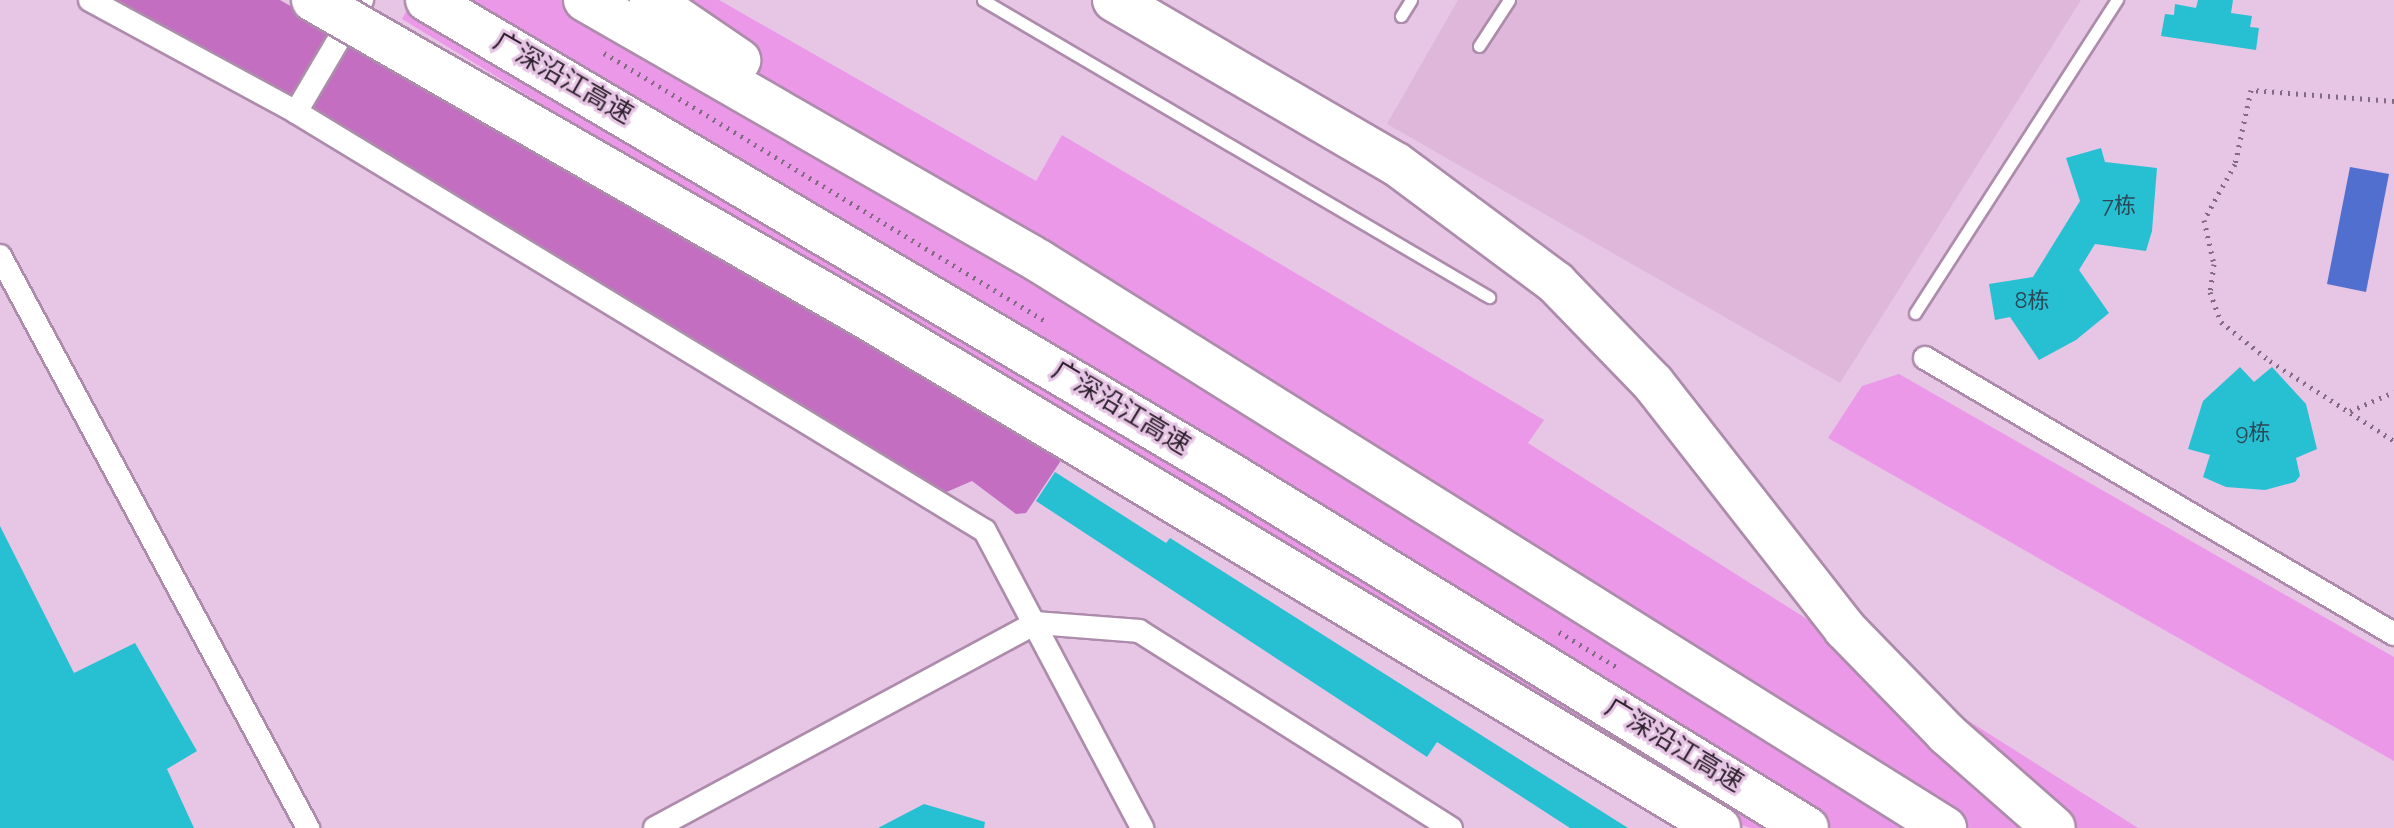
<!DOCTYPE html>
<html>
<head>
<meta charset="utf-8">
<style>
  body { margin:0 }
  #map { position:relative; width:2394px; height:828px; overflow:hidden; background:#e7c5e5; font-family:Raleway,"Noto Sans SC",sans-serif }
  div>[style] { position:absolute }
  .built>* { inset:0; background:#deb7db }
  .green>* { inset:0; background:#eb98e8 }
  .forest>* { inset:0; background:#c36ec1 }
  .water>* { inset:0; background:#506fce }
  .building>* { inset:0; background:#27c0d3 }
  .path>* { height:5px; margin-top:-2.5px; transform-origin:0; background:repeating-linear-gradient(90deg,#816b80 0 2px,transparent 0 8px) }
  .roads { filter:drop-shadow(2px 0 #ad8cab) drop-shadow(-2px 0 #ad8cab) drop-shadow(0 2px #ad8cab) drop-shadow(0 -2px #ad8cab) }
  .service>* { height:11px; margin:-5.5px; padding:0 5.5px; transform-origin:5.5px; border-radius:5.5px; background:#fff }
  .minor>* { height:22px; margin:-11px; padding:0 11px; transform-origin:11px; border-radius:11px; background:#fff }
  .motorway>* { height:42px; margin:-21px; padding:0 21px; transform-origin:21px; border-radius:21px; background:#fff }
  .bridges { filter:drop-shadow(2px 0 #ad8cab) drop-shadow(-2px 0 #ad8cab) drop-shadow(0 2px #ad8cab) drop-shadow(0 -2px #ad8cab) }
  .motorway-bridge>* { height:42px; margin:-21px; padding:0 21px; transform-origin:21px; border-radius:21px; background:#fff }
  span { translate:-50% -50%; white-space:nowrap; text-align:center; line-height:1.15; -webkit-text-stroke:6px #e7c5e5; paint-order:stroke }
  .number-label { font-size:22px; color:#2b4856 }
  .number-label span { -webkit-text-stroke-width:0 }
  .street-label { font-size:26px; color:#2c202c }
</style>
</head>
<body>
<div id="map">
  <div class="built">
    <i style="clip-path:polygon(1458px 0,2081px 0,1840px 383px,1387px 124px)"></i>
  </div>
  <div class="green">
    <i style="clip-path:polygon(413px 0,719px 0,1036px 181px,1062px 135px,1544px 420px,1528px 443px,2138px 828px,1751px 828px,1708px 815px,402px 19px)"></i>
    <i style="clip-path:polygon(1899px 374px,2394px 657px,2394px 761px,1828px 438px,1862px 386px)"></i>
  </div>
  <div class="forest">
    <i style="clip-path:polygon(112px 0,280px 0,1060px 446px,1064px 456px,1026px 513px,1016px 514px,972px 481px,942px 494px)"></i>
  </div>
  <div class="water">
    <i style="clip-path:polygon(2350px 167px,2389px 174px,2366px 292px,2327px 284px)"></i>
  </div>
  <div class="building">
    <i style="clip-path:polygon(2198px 0,2233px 0,2231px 13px,2252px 16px,2250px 27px,2259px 28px,2256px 50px,2161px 36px,2165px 14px,2174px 15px,2175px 4px,2196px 8px)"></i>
    <i style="clip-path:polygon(2101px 148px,2105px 162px,2157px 168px,2152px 231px,2146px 251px,2095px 244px,2079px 270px,2109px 313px,2076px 340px,2039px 360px,2010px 317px,1995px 320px,1989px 284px,2033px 277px,2080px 201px,2066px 158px)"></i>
    <i style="clip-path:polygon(2240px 367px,2254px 382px,2272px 367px,2306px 404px,2317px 449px,2296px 458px,2300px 476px,2295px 482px,2265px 490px,2226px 487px,2203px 477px,2210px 455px,2188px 449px,2203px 401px)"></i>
    <i style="clip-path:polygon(1055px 472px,1166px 543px,1170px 538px,1628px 828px,1570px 828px,1437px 742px,1427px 757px,1036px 501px)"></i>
    <i style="clip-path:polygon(0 526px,74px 673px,135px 643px,197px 751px,167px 769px,194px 828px,0 828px)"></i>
    <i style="clip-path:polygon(924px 804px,985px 822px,984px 828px,878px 828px)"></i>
  </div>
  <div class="path">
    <i style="left:604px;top:53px;width:518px;rotate:31.27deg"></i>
    <i style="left:2394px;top:101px;width:143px;rotate:-175.6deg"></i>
    <i style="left:2251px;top:90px;width:76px;rotate:102.2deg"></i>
    <i style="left:2235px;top:164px;width:64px;rotate:119deg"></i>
    <i style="left:2204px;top:220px;width:45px;rotate:77.2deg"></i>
    <i style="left:2214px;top:264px;width:28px;rotate:98deg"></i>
    <i style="left:2210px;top:292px;width:32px;rotate:70deg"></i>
    <i style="left:2221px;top:322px;width:63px;rotate:38.5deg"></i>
    <i style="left:2270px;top:361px;width:148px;rotate:32.8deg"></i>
    <i style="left:2350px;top:411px;width:48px;rotate:-23.4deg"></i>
    <i style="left:1559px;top:632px;width:69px;rotate:31.4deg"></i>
  </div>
  <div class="roads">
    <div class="service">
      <i style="left:983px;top:0;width:587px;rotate:30.41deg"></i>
      <i style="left:1401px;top:16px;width:19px;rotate:-58deg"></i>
      <i style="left:1479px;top:46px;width:55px;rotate:-56.9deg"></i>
      <i style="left:1915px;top:313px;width:373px;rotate:-57.2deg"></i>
    </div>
    <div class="minor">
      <i style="left:90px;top:0;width:234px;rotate:28.5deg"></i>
      <i style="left:296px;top:112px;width:806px;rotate:31.3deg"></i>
      <i style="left:985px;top:531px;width:336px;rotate:62.1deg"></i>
      <i style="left:296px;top:112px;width:130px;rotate:-59.5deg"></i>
      <i style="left:0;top:256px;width:650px;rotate:61.7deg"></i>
      <i style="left:1925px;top:358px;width:544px;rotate:30.48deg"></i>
      <i style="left:655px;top:828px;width:433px;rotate:-28.3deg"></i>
      <i style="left:1036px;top:623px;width:103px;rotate:4.4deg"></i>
      <i style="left:1139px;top:631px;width:369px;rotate:32.3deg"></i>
    </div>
    <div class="motorway">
      <i style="left:585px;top:0;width:524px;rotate:29.89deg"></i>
      <i style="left:1039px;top:261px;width:1069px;rotate:32.04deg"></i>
      <i style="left:651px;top:0;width:107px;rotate:34.3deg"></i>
      <i style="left:1114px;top:0;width:326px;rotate:30.2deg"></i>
      <i style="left:1396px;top:164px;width:199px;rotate:36.6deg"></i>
      <i style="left:1556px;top:283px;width:139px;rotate:45.9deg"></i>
      <i style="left:1653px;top:383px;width:312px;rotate:52deg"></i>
      <i style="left:1845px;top:629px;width:146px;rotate:45.8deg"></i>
      <i style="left:1947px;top:734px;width:142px;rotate:41.3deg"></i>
    </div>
  </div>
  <div class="bridges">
    <div class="motorway-bridge">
      <i style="left:313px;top:0;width:639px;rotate:29.86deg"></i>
      <i style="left:867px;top:318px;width:993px;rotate:30.9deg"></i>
      <i style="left:427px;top:0;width:932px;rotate:30.55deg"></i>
      <i style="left:1230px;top:474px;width:677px;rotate:31.53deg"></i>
    </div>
  </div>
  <div class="number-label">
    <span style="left:2119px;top:206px">7栋</span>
    <span style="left:2032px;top:301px">8栋</span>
    <span style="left:2253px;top:433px">9栋</span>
  </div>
  <div class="street-label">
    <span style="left:563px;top:78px;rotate:30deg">广深沿江高速</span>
    <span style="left:1121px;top:408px;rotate:31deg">广深沿江高速</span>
    <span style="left:1674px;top:745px;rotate:31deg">广深沿江高速</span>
  </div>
</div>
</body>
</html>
